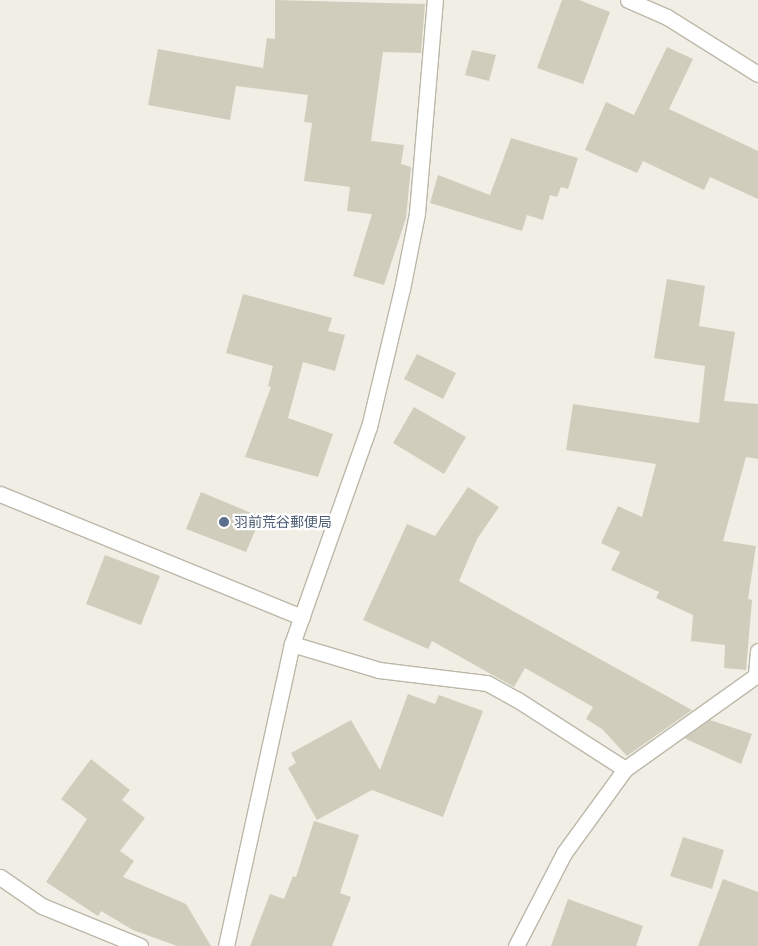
<!DOCTYPE html>
<html>
<head>
<meta charset="utf-8">
<style>
  body { margin:0 }
  #map { position:relative; width:758px; height:946px; overflow:hidden; background:#f1efe5; font-family:Quicksand,"Noto Sans JP",sans-serif }
  div>[style] { position:absolute }
  .building>* { inset:0; background:#d1cdbc }
  .roads { filter:drop-shadow(1px 0 #bbb8a9) drop-shadow(-1px 0 #bbb8a9) drop-shadow(0 1px #bbb8a9) drop-shadow(0 -1px #bbb8a9) }
  .service>* { height:15px; margin:-7.5px; padding:0 7.5px; transform-origin:7.5px; border-radius:7.5px; background:#fff }
  .dots>* { width:14px; height:14px; translate:-50% -50%; box-sizing:border-box; border:2px solid #fff; border-radius:50% }
  span { translate:-50% -50%; white-space:nowrap; text-align:center; line-height:1.15; -webkit-text-stroke:4.5px #fff; paint-order:stroke }
  .service-label { font-size:14px; color:#4e5e75 }
  .left { translate:0 -50%; text-align:left }
</style>
</head>
<body>
<div id="map">
  <div class="building">
    <i style="clip-path:polygon(275px 0,425px 4px,421px 53px,383px 52px,371px 141px,404px 145px,401px 164px,411px 167px,406px 218px,384px 285px,353px 276px,372px 214px,347px 211px,350px 187px,304px 181px,312px 123px,304px 122px,308px 95px,236px 86px,230px 120px,148px 105px,158px 49px,263px 68px,267px 38px,275px 39px)"></i>
    <i style="clip-path:polygon(562px 0,579px 0,610px 12px,583px 84px,537px 68px)"></i>
    <i style="clip-path:polygon(667px 47px,693px 59px,669px 109px,758px 151px,758px 199px,710px 177px,704px 190px,643px 161px,637px 173px,585px 150px,606px 102px,634px 115px)"></i>
    <i style="clip-path:polygon(472px 50px,496px 55px,489px 81px,465px 75px)"></i>
    <i style="clip-path:polygon(511px 138px,578px 158px,568px 189px,561px 187px,557px 197px,550px 195px,543px 220px,527px 215px,522px 231px,430px 203px,438px 175px,490px 195px)"></i>
    <i style="clip-path:polygon(667px 279px,705px 286px,699px 326px,735px 332px,724px 401px,758px 404px,758px 459px,746px 457px,723px 541px,756px 546px,748px 599px,752px 600px,746px 670px,724px 668px,725px 645px,691px 641px,693px 615px,656px 598px,659px 592px,611px 570px,620px 552px,601px 543px,618px 506px,642px 517px,656px 464px,566px 450px,573px 404px,699px 423px,705px 366px,654px 358px)"></i>
    <i style="clip-path:polygon(243px 294px,332px 318px,328px 331px,345px 335px,335px 371px,303px 362px,288px 418px,333px 434px,318px 477px,245px 457px,271px 387px,268px 386px,273px 366px,226px 353px)"></i>
    <i style="clip-path:polygon(417px 354px,456px 373px,443px 399px,404px 379px)"></i>
    <i style="clip-path:polygon(414px 407px,466px 437px,444px 474px,393px 443px)"></i>
    <i style="clip-path:polygon(468px 487px,499px 507px,477px 539px,459px 581px,692px 710px,627px 756px,602px 729px,586px 719px,593px 707px,525px 668px,514px 687px,432px 641px,428px 649px,363px 620px,407px 524px,435px 536px)"></i>
    <i style="clip-path:polygon(201px 492px,261px 517px,246px 552px,186px 529px)"></i>
    <i style="clip-path:polygon(105px 555px,160px 576px,141px 625px,86px 604px)"></i>
    <i style="clip-path:polygon(408px 694px,435px 704px,439px 695px,483px 711px,443px 817px,372px 790px,317px 820px,288px 768px,296px 763px,291px 753px,351px 720px,380px 770px)"></i>
    <i style="clip-path:polygon(710px 720px,752px 734px,741px 764px,684px 738px)"></i>
    <i style="clip-path:polygon(91px 759px,130px 790px,122px 800px,145px 818px,120px 851px,134px 861px,123px 877px,186px 904px,211px 946px,177px 946px,133px 930px,101px 911px,98px 916px,46px 882px,87px 819px,61px 799px)"></i>
    <i style="clip-path:polygon(314px 821px,359px 835px,340px 893px,351px 897px,332px 946px,250px 946px,270px 894px,284px 899px,293px 876px,296px 877px)"></i>
    <i style="clip-path:polygon(683px 837px,724px 850px,712px 889px,670px 876px)"></i>
    <i style="clip-path:polygon(723px 879px,758px 892px,758px 946px,698px 946px)"></i>
    <i style="clip-path:polygon(568px 899px,643px 926px,636px 946px,551px 946px)"></i>
  </div>
  <div class="roads">
    <div class="service">
      <i style="left:628px;top:0;width:43px;rotate:23.6deg"></i>
      <i style="left:667px;top:17px;width:107px;rotate:32.1deg"></i>
      <i style="left:0;top:494px;width:326px;rotate:22.2deg"></i>
      <i style="left:292px;top:644px;width:91px;rotate:16.6deg"></i>
      <i style="left:379px;top:670px;width:109px;rotate:6.9deg"></i>
      <i style="left:487px;top:683px;width:35px;rotate:29deg"></i>
      <i style="left:518px;top:700px;width:127px;rotate:32.8deg"></i>
      <i style="left:756px;top:674px;width:23px;rotate:-85deg"></i>
      <i style="left:0;top:877px;width:51px;rotate:34.6deg"></i>
      <i style="left:42px;top:906px;width:106px;rotate:22.2deg"></i>
      <i style="left:226px;top:946px;width:309px;rotate:-77.7deg"></i>
      <i style="left:292px;top:644px;width:230px;rotate:-70.5deg"></i>
      <i style="left:369px;top:427px;width:142px;rotate:-76.6deg"></i>
      <i style="left:402px;top:289px;width:77px;rotate:-78.8deg"></i>
      <i style="left:417px;top:213px;width:214px;rotate:-85.2deg"></i>
      <i style="left:516px;top:946px;width:105px;rotate:-62.7deg"></i>
      <i style="left:564px;top:853px;width:104px;rotate:-54deg"></i>
      <i style="left:625px;top:769px;width:163px;rotate:-35.5deg"></i>
    </div>
  </div>
  <div class="dots">
    <i style="left:224px;top:522px;background:#5c6f8a"></i>
  </div>
  <div class="service-label">
    <span class="left" style="left:234px;top:522px">羽前荒谷郵便局</span>
  </div>
</div>
</body>
</html>
